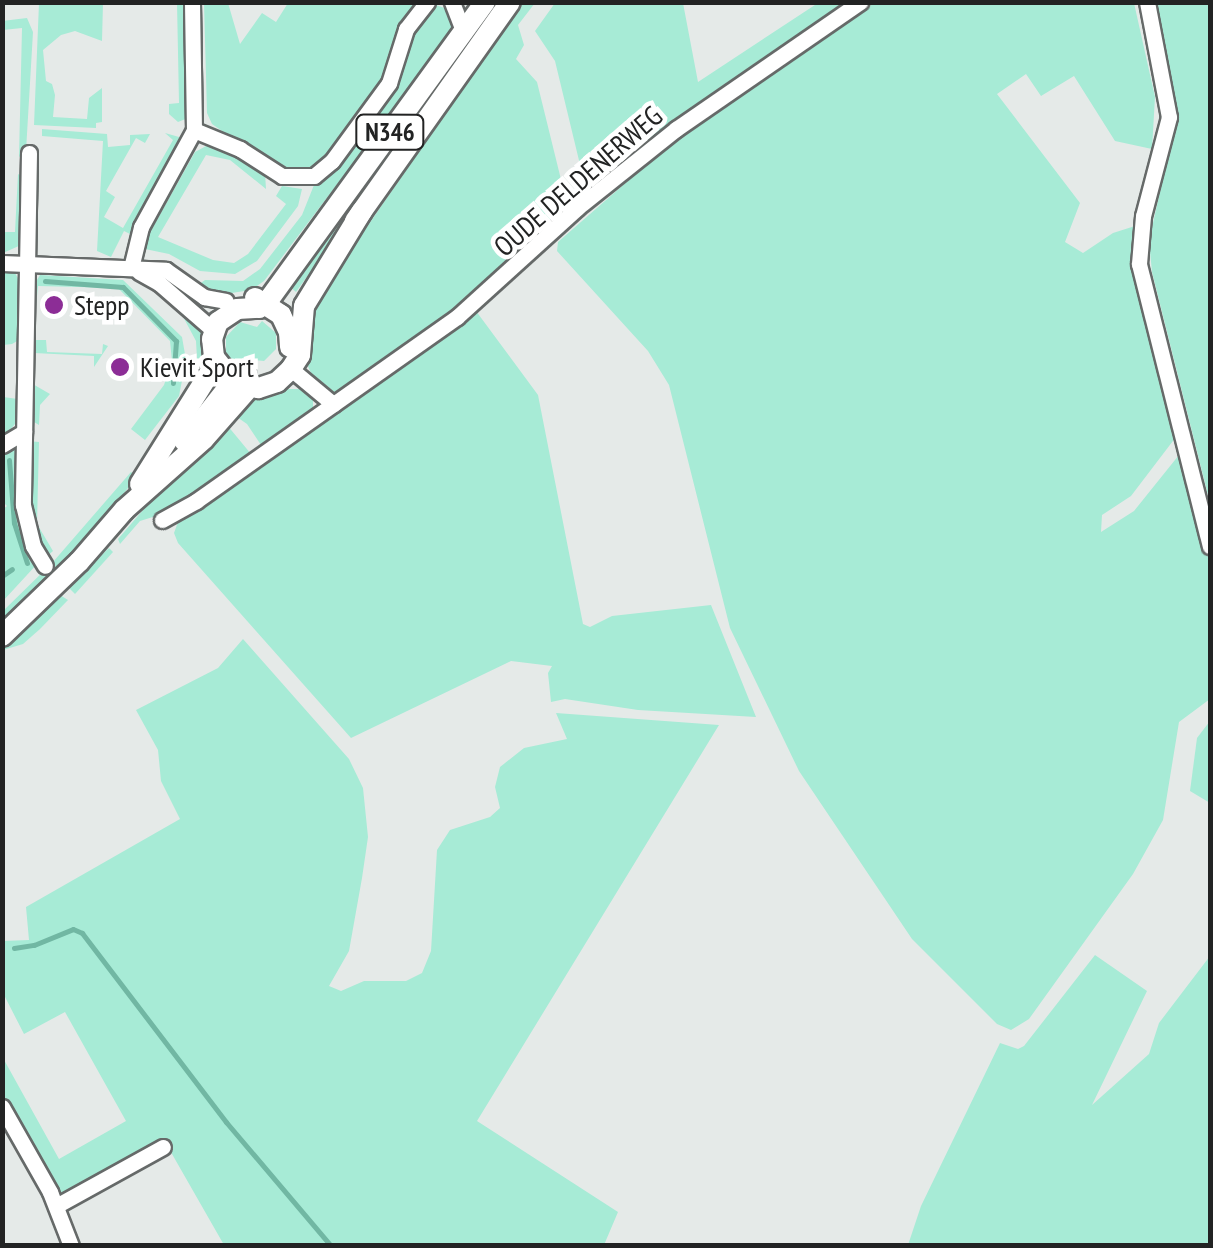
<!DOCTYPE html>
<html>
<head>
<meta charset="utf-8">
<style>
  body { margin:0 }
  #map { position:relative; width:1213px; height:1248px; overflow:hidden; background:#e5eae8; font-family:"PT Sans Narrow",sans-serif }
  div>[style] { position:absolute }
  .green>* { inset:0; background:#a7ebd6 }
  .stream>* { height:5px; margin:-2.5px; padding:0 2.5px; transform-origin:2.5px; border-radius:2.5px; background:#71b7a3 }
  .roads { filter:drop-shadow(2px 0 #666a69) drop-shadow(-2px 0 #666a69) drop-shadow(0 2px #666a69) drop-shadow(0 -2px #666a69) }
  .minor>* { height:15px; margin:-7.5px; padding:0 7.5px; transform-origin:7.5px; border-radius:7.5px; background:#fff }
  .major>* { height:20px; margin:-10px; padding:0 10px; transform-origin:10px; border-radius:10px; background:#fff }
  .dots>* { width:28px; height:28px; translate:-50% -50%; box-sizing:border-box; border:5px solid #fff; border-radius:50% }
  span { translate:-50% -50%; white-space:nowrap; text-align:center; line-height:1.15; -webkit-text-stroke:9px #fff; paint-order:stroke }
  .shield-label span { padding:2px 8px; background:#fff; border:2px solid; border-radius:8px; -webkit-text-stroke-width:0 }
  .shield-label { font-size:25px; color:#222323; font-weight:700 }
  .street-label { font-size:28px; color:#222323 }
  .poi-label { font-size:28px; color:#222323 }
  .left { translate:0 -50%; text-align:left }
  .frame { position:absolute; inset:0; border:5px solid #222323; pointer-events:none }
</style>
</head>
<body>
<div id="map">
  <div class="green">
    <i style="clip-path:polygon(39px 3px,103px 3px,102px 41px,75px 31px,61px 35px,43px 50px,46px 81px,52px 84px,55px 95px,53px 117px,87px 119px,89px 98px,102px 88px,102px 122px,96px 123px,96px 128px,34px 125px)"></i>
    <i style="clip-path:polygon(177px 3px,187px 3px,188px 118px,178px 122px,169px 114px,169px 104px,179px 103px)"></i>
    <i style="clip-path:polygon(204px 3px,228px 3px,240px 44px,262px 13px,276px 22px,288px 3px,417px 3px,394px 38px,379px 86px,319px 165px,306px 173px,277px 169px,212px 124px,207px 113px)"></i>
    <i style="clip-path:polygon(496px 3px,502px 3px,296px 292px,288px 285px)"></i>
    <i style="clip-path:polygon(522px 3px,535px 3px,518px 25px,524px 45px,516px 59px,537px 82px,568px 208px,474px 294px,339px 396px,311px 373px,306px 362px,312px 306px)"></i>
    <i style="clip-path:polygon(555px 3px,683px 3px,698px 82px,818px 3px,850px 3px,672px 121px,592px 189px,583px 177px,555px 61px,535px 31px)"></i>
    <i style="clip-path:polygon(874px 3px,1134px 3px,1155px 97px,1152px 149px,1115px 141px,1074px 76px,1041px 96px,1026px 74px,997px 94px,1080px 203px,1065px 242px,1083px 253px,1113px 233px,1135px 226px,1179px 433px,1131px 496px,1102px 515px,1101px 532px,1134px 511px,1183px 450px,1210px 566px,1210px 699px,1179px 722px,1163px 820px,1133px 874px,1029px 1019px,1011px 1030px,997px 1024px,912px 939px,799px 771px,730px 628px,669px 385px,648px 351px,557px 251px,558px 242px,685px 131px)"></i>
    <i style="clip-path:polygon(1155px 3px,1210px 3px,1210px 503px,1152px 272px,1149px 241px,1177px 115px)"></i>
    <i style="clip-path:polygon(436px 5px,450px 10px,453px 21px,447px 39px,264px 281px,251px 290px,225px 294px,213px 294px,198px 285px,205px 280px,243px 281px,260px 269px,302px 215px,314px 185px,334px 168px,408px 39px)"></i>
    <i style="clip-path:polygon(27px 18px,33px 32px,26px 151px,19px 157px,22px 28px,3px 30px,2px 21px)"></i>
    <i style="clip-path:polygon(42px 129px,107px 134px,108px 147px,130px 145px,130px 135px,150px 134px,145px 143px,136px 138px,106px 191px,115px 197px,104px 217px,123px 228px,173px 140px,165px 133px,179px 137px,183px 145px,132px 235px,124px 231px,111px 257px,97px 251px,103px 141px,42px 136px)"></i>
    <i style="clip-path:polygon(208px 145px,226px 147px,265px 173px,266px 189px,230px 160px,206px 155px,158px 237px,213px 260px,234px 263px,248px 254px,286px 204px,276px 196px,282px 186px,302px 189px,298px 206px,257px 261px,235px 274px,200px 271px,169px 254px,145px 249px,144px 243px,195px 152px)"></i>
    <i style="clip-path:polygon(18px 174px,23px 177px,21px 245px,3px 253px,3px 232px,15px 232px)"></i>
    <i style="clip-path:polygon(3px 273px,15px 273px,19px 280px,19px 340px,12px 344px,3px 345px)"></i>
    <i style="clip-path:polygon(40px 275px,123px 280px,182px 337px,186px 360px,179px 396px,145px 440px,131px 429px,164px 385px,172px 361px,170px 341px,118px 288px,38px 286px,36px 306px,34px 285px)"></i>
    <i style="clip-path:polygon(180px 311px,204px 327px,209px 358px,198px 386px,191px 382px,197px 359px,196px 341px)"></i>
    <i style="clip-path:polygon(476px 311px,538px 395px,583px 624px,590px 627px,612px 616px,711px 605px,756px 717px,638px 710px,565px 699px,551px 702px,548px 673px,552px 666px,511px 661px,351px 738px,178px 543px,174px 533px,178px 522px)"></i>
    <i style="clip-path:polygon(262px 321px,276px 333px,276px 349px,264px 361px,245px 359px,238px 368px,226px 354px,226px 337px,240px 322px,257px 327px)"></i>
    <i style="clip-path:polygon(35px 340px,46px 340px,47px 352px,102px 354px,103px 344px,108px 346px,94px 367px,94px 356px,34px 353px)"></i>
    <i style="clip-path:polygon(31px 383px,50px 394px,40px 405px,39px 425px,29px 419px)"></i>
    <i style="clip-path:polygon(274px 389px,302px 389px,313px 398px,313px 409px,263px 448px,247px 424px,234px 415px,247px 398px)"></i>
    <i style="clip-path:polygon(3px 397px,18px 399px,15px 424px,3px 438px)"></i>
    <i style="clip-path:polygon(227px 425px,251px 454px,172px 511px,140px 521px,120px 544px,118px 539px,169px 480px)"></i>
    <i style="clip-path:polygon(28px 441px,39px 442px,37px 524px,53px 551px,45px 558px,30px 530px)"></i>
    <i style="clip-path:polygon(17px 442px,38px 563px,3px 601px,2px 510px,7px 506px,2px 501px,3px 453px)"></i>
    <i style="clip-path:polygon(131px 472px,137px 476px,106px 517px,3px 624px,2px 612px,53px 562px)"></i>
    <i style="clip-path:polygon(109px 548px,113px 552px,75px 594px,68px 587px)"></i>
    <i style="clip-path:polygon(60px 595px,68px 600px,40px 629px,23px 644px,3px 650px)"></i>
    <i style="clip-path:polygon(243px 639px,349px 759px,363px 788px,368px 837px,362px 878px,349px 951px,329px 986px,341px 991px,364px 981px,406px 981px,422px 973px,431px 951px,437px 850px,450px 830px,490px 817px,500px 808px,495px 787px,500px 767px,524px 748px,567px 739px,556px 713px,719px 725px,477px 1121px,618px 1212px,604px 1245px,224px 1245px,164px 1140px,67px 1194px,57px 1193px,3px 1097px,3px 1058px,59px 1159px,126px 1121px,65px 1012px,24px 1034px,3px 993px,2px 941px,29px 940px,26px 907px,180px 819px,161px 781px,158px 750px,136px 710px,218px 668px)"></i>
    <i style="clip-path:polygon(1210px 721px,1210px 803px,1190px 791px,1197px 738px)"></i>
    <i style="clip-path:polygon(1095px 955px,1147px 991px,1092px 1105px,1149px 1054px,1159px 1023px,1210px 956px,1210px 1245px,908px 1245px,921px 1206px,1000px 1043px,1018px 1049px,1024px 1046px)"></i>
  </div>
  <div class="stream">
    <i style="left:45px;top:281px;width:78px;rotate:4.4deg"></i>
    <i style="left:123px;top:287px;width:76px;rotate:45.5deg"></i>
    <i style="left:176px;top:341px;width:42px;rotate:94.1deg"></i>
    <i style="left:9px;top:460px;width:63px;rotate:85.5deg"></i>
    <i style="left:14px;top:523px;width:42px;rotate:72deg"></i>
    <i style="left:2px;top:576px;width:12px;rotate:-35deg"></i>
    <i style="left:14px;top:948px;width:20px;rotate:-9deg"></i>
    <i style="left:34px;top:945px;width:42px;rotate:-22.3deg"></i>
    <i style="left:73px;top:929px;width:10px;rotate:24deg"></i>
    <i style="left:82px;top:933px;width:238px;rotate:52.7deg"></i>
    <i style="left:226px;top:1122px;width:162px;rotate:49.7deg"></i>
  </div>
  <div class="roads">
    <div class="minor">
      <i style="left:452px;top:2px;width:33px;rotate:69deg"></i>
      <i style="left:1147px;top:2px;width:117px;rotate:79.2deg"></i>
      <i style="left:1169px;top:117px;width:102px;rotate:104.7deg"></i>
      <i style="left:1143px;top:216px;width:48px;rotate:94.8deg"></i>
      <i style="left:1139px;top:264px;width:291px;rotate:75.9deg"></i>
      <i style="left:194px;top:130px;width:50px;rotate:22.4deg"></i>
      <i style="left:240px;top:149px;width:50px;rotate:32.7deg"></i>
      <i style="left:282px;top:176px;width:32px"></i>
      <i style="left:314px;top:176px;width:23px;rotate:-40deg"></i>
      <i style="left:332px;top:161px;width:97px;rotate:-53.8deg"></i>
      <i style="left:389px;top:83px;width:57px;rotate:-72.5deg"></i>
      <i style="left:406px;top:29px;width:34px;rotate:-52deg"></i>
      <i style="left:29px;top:153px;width:352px;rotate:91deg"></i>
      <i style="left:23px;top:505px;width:42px;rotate:76.3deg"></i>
      <i style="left:33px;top:546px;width:23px;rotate:59deg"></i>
      <i style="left:2px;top:263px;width:164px;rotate:2.4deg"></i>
      <i style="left:166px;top:270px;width:47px;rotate:35.4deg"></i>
      <i style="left:204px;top:297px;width:22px;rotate:10deg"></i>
      <i style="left:131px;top:268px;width:42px;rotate:-76.3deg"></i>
      <i style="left:141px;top:227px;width:111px;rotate:-61.3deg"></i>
      <i style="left:194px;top:130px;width:128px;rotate:-90.9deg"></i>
      <i style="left:139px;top:272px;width:23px;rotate:29deg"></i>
      <i style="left:159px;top:283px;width:72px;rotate:41deg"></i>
      <i style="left:291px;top:369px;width:55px;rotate:39.8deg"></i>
      <i style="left:2px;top:445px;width:26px;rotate:-31deg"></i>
      <i style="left:162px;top:520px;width:39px;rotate:-29deg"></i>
      <i style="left:196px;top:501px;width:319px;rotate:-35.2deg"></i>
      <i style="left:457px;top:317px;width:162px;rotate:-42.2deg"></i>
      <i style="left:577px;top:208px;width:127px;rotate:-38.6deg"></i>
      <i style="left:676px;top:129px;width:224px;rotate:-34.6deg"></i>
      <i style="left:2px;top:1107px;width:98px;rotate:60.5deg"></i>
      <i style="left:50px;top:1192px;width:58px;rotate:68.7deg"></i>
      <i style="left:56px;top:1206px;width:122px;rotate:-28.9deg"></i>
    </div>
    <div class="major">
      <i style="left:362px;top:211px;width:111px;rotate:121.4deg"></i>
      <i style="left:304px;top:306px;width:49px;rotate:94.7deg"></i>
      <i style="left:300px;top:355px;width:17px;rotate:123deg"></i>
      <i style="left:291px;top:369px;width:19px;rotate:137deg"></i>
      <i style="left:277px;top:382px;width:20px;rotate:162deg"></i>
      <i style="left:258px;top:388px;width:28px;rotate:-162deg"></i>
      <i style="left:231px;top:379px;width:28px;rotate:-128deg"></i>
      <i style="left:214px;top:357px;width:18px;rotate:-96deg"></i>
      <i style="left:212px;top:339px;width:18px;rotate:-71deg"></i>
      <i style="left:218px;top:322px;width:23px;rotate:-34deg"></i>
      <i style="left:237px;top:309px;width:22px;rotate:-3deg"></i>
      <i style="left:259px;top:308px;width:15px;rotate:-42deg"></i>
      <i style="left:270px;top:298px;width:366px;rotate:-54deg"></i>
      <i style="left:355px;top:221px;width:268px;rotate:-54.7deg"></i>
      <i style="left:255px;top:298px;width:31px;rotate:33deg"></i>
      <i style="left:281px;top:315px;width:19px;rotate:65deg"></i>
      <i style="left:289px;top:332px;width:15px;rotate:86deg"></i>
      <i style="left:185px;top:442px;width:79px;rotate:-51.7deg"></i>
      <i style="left:234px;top:380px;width:13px;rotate:-29deg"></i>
      <i style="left:140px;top:484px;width:143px;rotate:-57.9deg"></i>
      <i style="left:2px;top:636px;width:107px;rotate:-43.9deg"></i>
      <i style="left:79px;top:562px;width:69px;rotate:-49.1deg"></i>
      <i style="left:124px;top:510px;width:107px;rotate:-41.6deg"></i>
      <i style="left:204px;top:439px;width:68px;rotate:-48.6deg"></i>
    </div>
  </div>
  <div class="dots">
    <i style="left:54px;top:305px;background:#8c2d96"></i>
    <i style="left:120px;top:367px;background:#8c2d96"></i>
  </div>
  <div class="shield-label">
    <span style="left:390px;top:132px">N346</span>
  </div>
  <div class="street-label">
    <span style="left:578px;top:181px;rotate:-41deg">OUDE DELDENERWEG</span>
  </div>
  <div class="poi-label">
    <span class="left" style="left:74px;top:305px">Stepp</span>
    <span class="left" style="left:140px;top:367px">Kievit Sport</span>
  </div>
  <div class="frame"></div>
</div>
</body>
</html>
